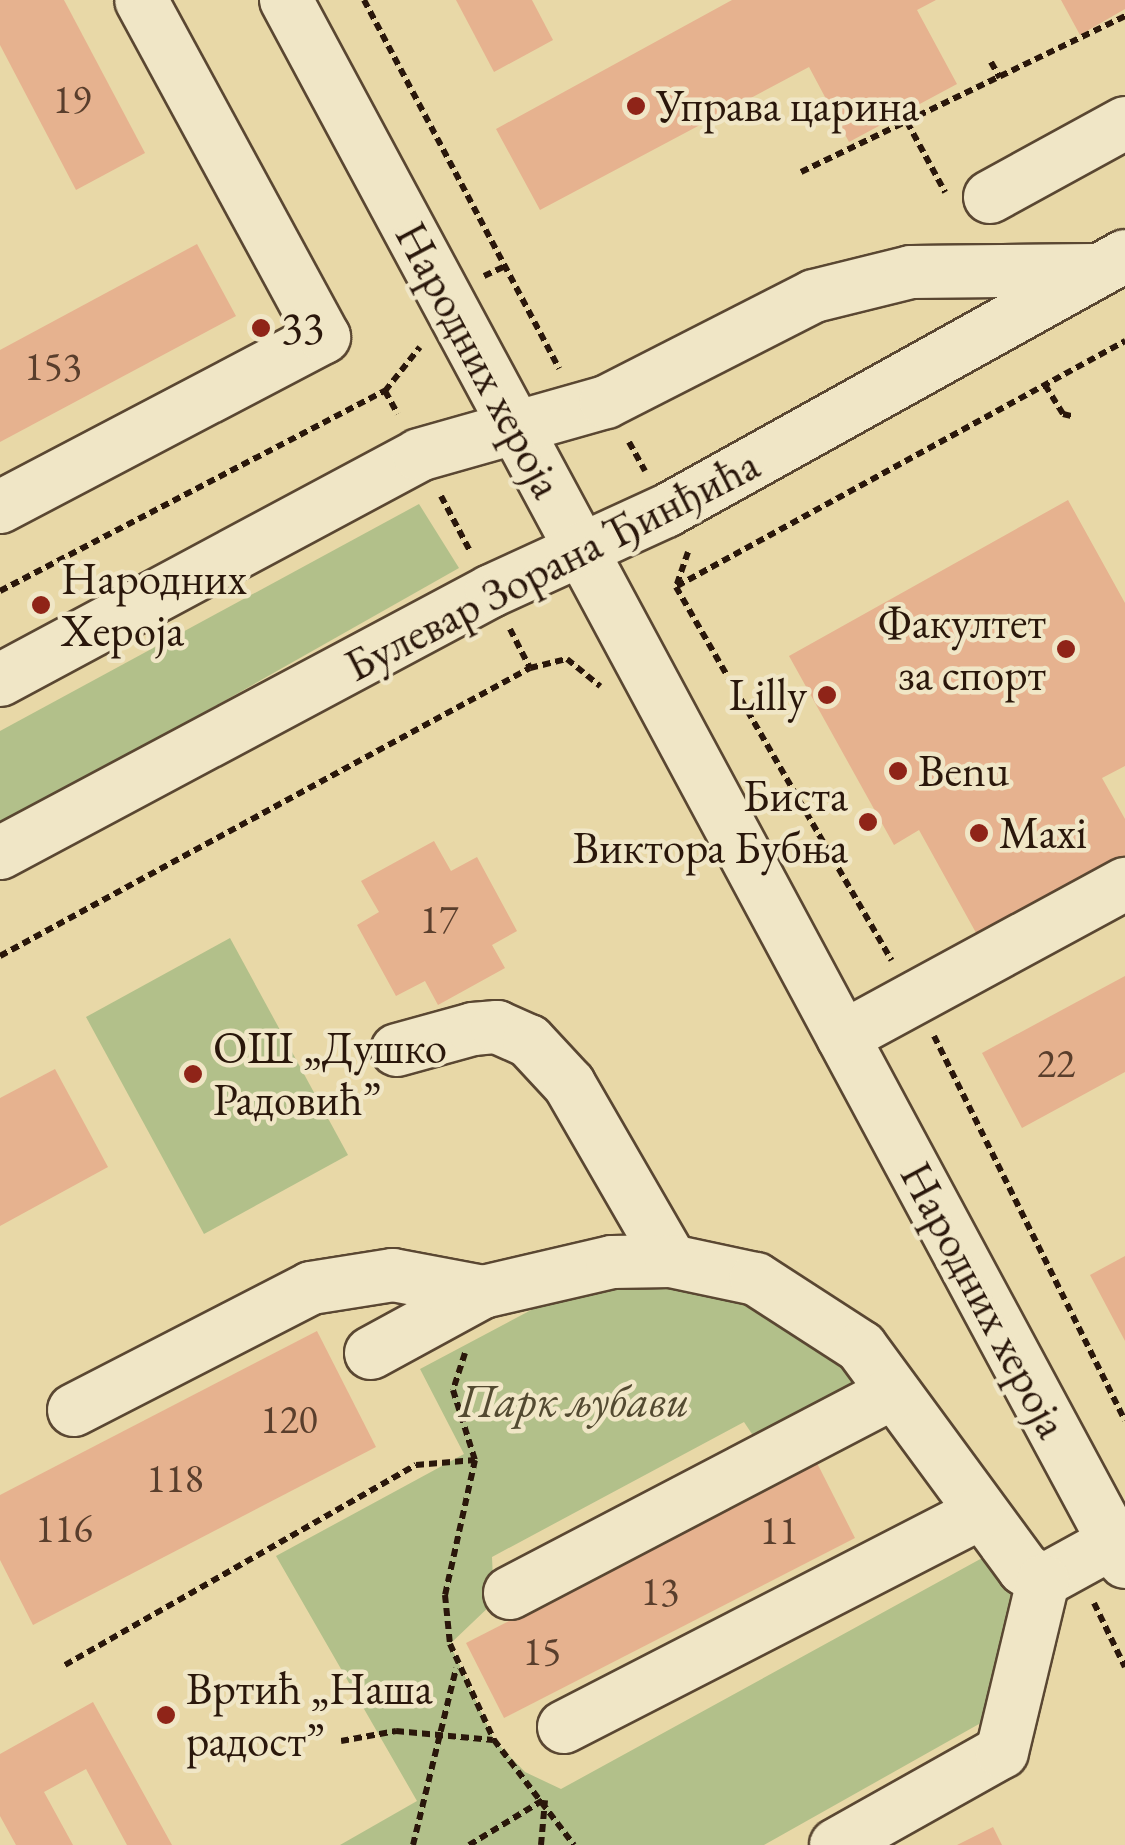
<!DOCTYPE html>
<html>
<head>
<meta charset="utf-8">
<style>
  body { margin:0 }
  #map { position:relative; width:1125px; height:1845px; overflow:hidden; background:#e8d8a7; font-family:"EB Garamond",serif }
  div>[style] { position:absolute }
  .green>* { inset:0; background:#b2c08a }
  .building>* { inset:0; background:#e6b28f }
  .path>* { height:6px; margin-top:-3px; transform-origin:0; background:repeating-linear-gradient(90deg,#2a170b 0 8px,transparent 0 13px) }
  .roads { filter:drop-shadow(2px 0 #5a4732) drop-shadow(-2px 0 #5a4732) drop-shadow(0 2px #5a4732) drop-shadow(0 -2px #5a4732) }
  .minor>* { height:52px; margin:-26px; padding:0 26px; transform-origin:26px; border-radius:26px; background:#f0e6c6 }
  .dots>* { width:28px; height:28px; translate:-50% -50%; box-sizing:border-box; border:5px solid #f0e6c6; border-radius:50% }
  span { translate:-50% -50%; white-space:nowrap; text-align:center; line-height:1.15; -webkit-text-stroke:9px #f0e6c6; paint-order:stroke }
  .number-label { font-size:40px; color:#593e2c }
  .number-label span { -webkit-text-stroke-width:0 }
  .poi-label { font-size:45px; color:#2a170b }
  .left { translate:0 -50%; text-align:left }
  .right { translate:-100% -50%; text-align:right }
  .street-label { font-size:45px; color:#2a170b }
  .park-label { font-size:45px; color:#534a31; font-style:italic }
</style>
</head>
<body>
<div id="map">
  <div class="green">
    <i style="clip-path:polygon(419px 504px,459px 568px,0 828px,0 731px)"></i>
    <i style="clip-path:polygon(230px 938px,348px 1155px,204px 1234px,86px 1017px)"></i>
    <i style="clip-path:polygon(599px 1274px,732px 1279px,870px 1387px,758px 1443px,744px 1422px,492px 1557px,494px 1602px,450px 1644px,494px 1740px,525px 1772px,561px 1789px,984px 1557px,1016px 1601px,995px 1715px,764px 1845px,340px 1845px,417px 1801px,276px 1556px,464px 1454px,420px 1369px)"></i>
  </div>
  <div class="building">
    <i style="clip-path:polygon(0 0,64px 0,145px 153px,76px 190px,0 45px)"></i>
    <i style="clip-path:polygon(456px 0,532px 0,553px 40px,494px 72px)"></i>
    <i style="clip-path:polygon(732px 0,936px 0,917px 10px,957px 84px,849px 142px,809px 67px,540px 210px,496px 129px)"></i>
    <i style="clip-path:polygon(1061px 0,1125px 0,1125px 9px,1080px 35px)"></i>
    <i style="clip-path:polygon(197px 244px,236px 316px,0 442px,0 350px)"></i>
    <i style="clip-path:polygon(1068px 500px,1125px 603px,1125px 766px,1102px 778px,1125px 819px,1125px 859px,980px 940px,919px 830px,894px 845px,789px 656px)"></i>
    <i style="clip-path:polygon(434px 841px,451px 871px,477px 857px,517px 931px,492px 945px,505px 968px,438px 1005px,425px 981px,396px 996px,357px 925px,379px 912px,361px 881px)"></i>
    <i style="clip-path:polygon(1125px 976px,1125px 1072px,1022px 1128px,982px 1053px)"></i>
    <i style="clip-path:polygon(55px 1069px,108px 1167px,0 1226px,0 1098px)"></i>
    <i style="clip-path:polygon(1125px 1256px,1125px 1341px,1090px 1275px)"></i>
    <i style="clip-path:polygon(317px 1331px,376px 1447px,33px 1625px,0 1560px,0 1495px)"></i>
    <i style="clip-path:polygon(817px 1463px,855px 1538px,504px 1718px,466px 1643px)"></i>
    <i style="clip-path:polygon(93px 1702px,172px 1845px,127px 1845px,86px 1769px,44px 1792px,73px 1845px,16px 1845px,0 1816px,0 1754px)"></i>
    <i style="clip-path:polygon(993px 1827px,1002px 1845px,957px 1845px)"></i>
  </div>
  <div class="path">
    <i style="left:364px;top:0;width:417px;rotate:62.1deg"></i>
    <i style="left:991px;top:62px;width:18px;rotate:61deg"></i>
    <i style="left:907px;top:122px;width:80px;rotate:61.5deg"></i>
    <i style="left:801px;top:172px;width:360px;rotate:-25.7deg"></i>
    <i style="left:484px;top:276px;width:23px;rotate:-25deg"></i>
    <i style="left:1045px;top:385px;width:34px;rotate:58deg"></i>
    <i style="left:1063px;top:414px;width:12px;rotate:14deg"></i>
    <i style="left:385px;top:391px;width:26px;rotate:61deg"></i>
    <i style="left:629px;top:442px;width:33px;rotate:61deg"></i>
    <i style="left:441px;top:496px;width:62px;rotate:62.2deg"></i>
    <i style="left:688px;top:552px;width:37px;rotate:109deg"></i>
    <i style="left:676px;top:587px;width:431px;rotate:60deg"></i>
    <i style="left:677px;top:586px;width:511px;rotate:-28.67deg"></i>
    <i style="left:0;top:591px;width:434px;rotate:-27.5deg"></i>
    <i style="left:385px;top:391px;width:56px;rotate:-51.5deg"></i>
    <i style="left:510px;top:629px;width:44px;rotate:62.9deg"></i>
    <i style="left:0;top:956px;width:603px;rotate:-28.52deg"></i>
    <i style="left:530px;top:668px;width:38px;rotate:-14deg"></i>
    <i style="left:567px;top:659px;width:43px;rotate:39.3deg"></i>
    <i style="left:934px;top:1036px;width:429px;rotate:63.6deg"></i>
    <i style="left:465px;top:1353px;width:39px;rotate:108deg"></i>
    <i style="left:453px;top:1390px;width:73px;rotate:72.6deg"></i>
    <i style="left:475px;top:1460px;width:138px;rotate:102.5deg"></i>
    <i style="left:445px;top:1595px;width:49px;rotate:84.2deg"></i>
    <i style="left:450px;top:1644px;width:106px;rotate:65.4deg"></i>
    <i style="left:494px;top:1740px;width:132px;rotate:52.7deg"></i>
    <i style="left:1094px;top:1603px;width:71px;rotate:64.2deg"></i>
    <i style="left:65px;top:1665px;width:404px;rotate:-29.7deg"></i>
    <i style="left:416px;top:1465px;width:59px;rotate:-4.8deg"></i>
    <i style="left:341px;top:1741px;width:56px;rotate:-10.3deg"></i>
    <i style="left:396px;top:1731px;width:97px;rotate:5.3deg"></i>
    <i style="left:413px;top:1845px;width:182px;rotate:-76.3deg"></i>
    <i style="left:469px;top:1845px;width:89px;rotate:-31.2deg"></i>
    <i style="left:541px;top:1845px;width:45px;rotate:-84.9deg"></i>
  </div>
  <div class="roads">
    <div class="minor">
      <i style="left:286px;top:0;width:1773px;rotate:61.76deg"></i>
      <i style="left:990px;top:197px;width:154px;rotate:-28.7deg"></i>
      <i style="left:0;top:507px;width:366px;rotate:-27.7deg"></i>
      <i style="left:324px;top:337px;width:383px;rotate:-118.5deg"></i>
      <i style="left:0;top:680px;width:476px;rotate:-28.2deg"></i>
      <i style="left:419px;top:455px;width:194px;rotate:-15.8deg"></i>
      <i style="left:606px;top:402px;width:233px;rotate:-27deg"></i>
      <i style="left:814px;top:296px;width:100px;rotate:-13.9deg"></i>
      <i style="left:911px;top:272px;width:182px;rotate:-0.6deg"></i>
      <i style="left:0;top:853px;width:557px;rotate:-28.08deg"></i>
      <i style="left:491px;top:591px;width:192px;rotate:-24.6deg"></i>
      <i style="left:666px;top:511px;width:525px;rotate:-29.05deg"></i>
      <i style="left:843px;top:1037px;width:321px;rotate:-28.5deg"></i>
      <i style="left:397px;top:1050px;width:79px;rotate:-15.4deg"></i>
      <i style="left:473px;top:1029px;width:24px;rotate:-5deg"></i>
      <i style="left:497px;top:1027px;width:35px;rotate:24deg"></i>
      <i style="left:529px;top:1041px;width:59px;rotate:47.1deg"></i>
      <i style="left:569px;top:1084px;width:204px;rotate:60deg"></i>
      <i style="left:371px;top:1353px;width:128px;rotate:-28.6deg"></i>
      <i style="left:74px;top:1410px;width:267px;rotate:-27.2deg"></i>
      <i style="left:311px;top:1288px;width:83px;rotate:-9deg"></i>
      <i style="left:393px;top:1275px;width:92px;rotate:10.7deg"></i>
      <i style="left:483px;top:1292px;width:132px;rotate:-13.1deg"></i>
      <i style="left:612px;top:1262px;width:59px;rotate:-1deg"></i>
      <i style="left:671px;top:1261px;width:87px;rotate:12deg"></i>
      <i style="left:756px;top:1279px;width:125px;rotate:32.9deg"></i>
      <i style="left:861px;top:1347px;width:275px;rotate:53.7deg"></i>
      <i style="left:1024px;top:1569px;width:22px;rotate:32deg"></i>
      <i style="left:1043px;top:1581px;width:81px;rotate:-28.8deg"></i>
      <i style="left:510px;top:1593px;width:432px;rotate:-27.6deg"></i>
      <i style="left:564px;top:1727px;width:464px;rotate:-27.2deg"></i>
      <i style="left:836px;top:1845px;width:190px;rotate:-29.3deg"></i>
      <i style="left:1002px;top:1752px;width:176px;rotate:-76.5deg"></i>
    </div>
  </div>
  <div class="dots">
    <i style="left:636px;top:106px;background:#8f2418"></i>
    <i style="left:261px;top:328px;background:#8f2418"></i>
    <i style="left:41px;top:605px;background:#8f2418"></i>
    <i style="left:1066px;top:649px;background:#8f2418"></i>
    <i style="left:827px;top:695px;background:#8f2418"></i>
    <i style="left:898px;top:771px;background:#8f2418"></i>
    <i style="left:868px;top:822px;background:#8f2418"></i>
    <i style="left:979px;top:833px;background:#8f2418"></i>
    <i style="left:193px;top:1074px;background:#8f2418"></i>
    <i style="left:166px;top:1715px;background:#8f2418"></i>
  </div>
  <div class="number-label">
    <span style="left:72px;top:99px">19</span>
    <span style="left:53px;top:366px">153</span>
    <span style="left:439px;top:919px">17</span>
    <span style="left:1056px;top:1063px">22</span>
    <span style="left:289px;top:1419px">120</span>
    <span style="left:175px;top:1478px">118</span>
    <span style="left:64px;top:1528px">116</span>
    <span style="left:779px;top:1530px">11</span>
    <span style="left:660px;top:1591px">13</span>
    <span style="left:542px;top:1651px">15</span>
  </div>
  <div class="poi-label">
    <span class="left" style="left:656px;top:106px">Управа царина</span>
    <span class="left" style="left:281px;top:328px">33</span>
    <span class="left" style="left:61px;top:605px">Народних<br>Хероја</span>
    <span class="right" style="left:1046px;top:649px">Факултет<br>за спорт</span>
    <span class="right" style="left:807px;top:695px">Lilly</span>
    <span class="left" style="left:918px;top:771px">Benu</span>
    <span class="right" style="left:848px;top:822px">Биста<br>Виктора Бубња</span>
    <span class="left" style="left:999px;top:833px">Maxi</span>
    <span class="left" style="left:213px;top:1074px">ОШ „Душко<br>Радовић”</span>
    <span class="left" style="left:186px;top:1715px">Вртић „Наша<br>радост”</span>
  </div>
  <div class="street-label">
    <span style="left:479px;top:360px;rotate:62deg">Народних хероја</span>
    <span style="left:552px;top:565px;rotate:-27deg">Булевар Зорана Ђинђића</span>
    <span style="left:984px;top:1300px;rotate:62deg">Народних хероја</span>
  </div>
  <div class="park-label">
    <span style="left:574px;top:1401px">Парк љубави</span>
  </div>
</div>
</body>
</html>
